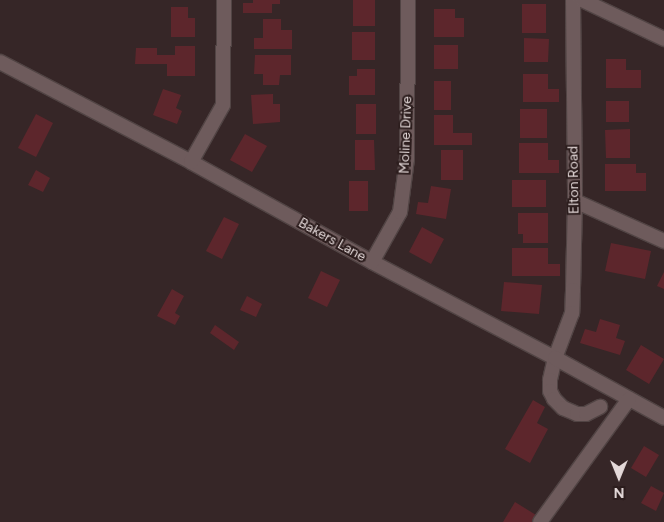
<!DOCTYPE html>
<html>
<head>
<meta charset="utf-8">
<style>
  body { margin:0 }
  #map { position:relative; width:664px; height:522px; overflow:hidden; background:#362627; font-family:Figtree,sans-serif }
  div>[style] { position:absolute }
  .building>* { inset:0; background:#5d262c }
  .roads { filter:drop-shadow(1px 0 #514444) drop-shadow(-1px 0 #514444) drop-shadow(0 1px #514444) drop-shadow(0 -1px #514444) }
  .minor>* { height:14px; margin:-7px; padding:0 7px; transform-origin:7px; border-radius:7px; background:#6e5b5c }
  span { translate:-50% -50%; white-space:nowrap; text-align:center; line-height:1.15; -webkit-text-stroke:4px #2c1d1d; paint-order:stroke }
  .street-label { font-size:14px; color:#e4d9d9 }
  .north { position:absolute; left:594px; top:452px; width:50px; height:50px; -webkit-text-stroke:4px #2c1d1d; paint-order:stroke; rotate:180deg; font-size:14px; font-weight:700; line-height:20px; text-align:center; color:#e4d9d9 }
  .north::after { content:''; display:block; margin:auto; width:18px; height:22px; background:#e4d9d9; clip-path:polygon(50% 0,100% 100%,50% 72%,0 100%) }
</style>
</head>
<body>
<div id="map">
  <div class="building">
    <i style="clip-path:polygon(253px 0,280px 0,280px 4px,272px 4px,272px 13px,243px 13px,243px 3px,253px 3px)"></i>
    <i style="clip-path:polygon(353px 0,375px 0,375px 26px,353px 26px)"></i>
    <i style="clip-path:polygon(522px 4px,546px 4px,546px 33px,522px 33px)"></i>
    <i style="clip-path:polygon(171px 7px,188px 7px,188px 18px,195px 18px,195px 37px,171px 37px)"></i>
    <i style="clip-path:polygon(434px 9px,455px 9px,455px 18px,464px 18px,464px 37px,434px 37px)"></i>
    <i style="clip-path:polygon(263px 19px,281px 19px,281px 30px,292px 30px,292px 49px,254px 49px,254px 38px,263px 38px)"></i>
    <i style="clip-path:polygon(352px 32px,375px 32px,375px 60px,352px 60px)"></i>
    <i style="clip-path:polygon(524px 38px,549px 39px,548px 62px,524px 62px)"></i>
    <i style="clip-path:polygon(434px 45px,458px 45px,458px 69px,434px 69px)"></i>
    <i style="clip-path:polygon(175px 46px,195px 46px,195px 76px,167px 76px,167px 64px,135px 64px,136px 48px,157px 48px,157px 55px,175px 55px)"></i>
    <i style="clip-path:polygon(255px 55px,291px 55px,291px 75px,280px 75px,279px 85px,263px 85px,263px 74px,254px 74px)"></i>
    <i style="clip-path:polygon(606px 59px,626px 59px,626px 70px,641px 70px,641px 88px,606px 88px)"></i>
    <i style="clip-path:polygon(357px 69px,375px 69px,375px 95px,349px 95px,349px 76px,357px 76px)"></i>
    <i style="clip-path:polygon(523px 74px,548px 74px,548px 89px,559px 89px,559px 102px,523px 102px)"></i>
    <i style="clip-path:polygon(434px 81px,451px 81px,451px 110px,434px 110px)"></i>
    <i style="clip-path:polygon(163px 89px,181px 95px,176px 108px,182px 111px,177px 124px,153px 115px)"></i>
    <i style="clip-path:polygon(273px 94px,273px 104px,280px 104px,280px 122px,253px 124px,251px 95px)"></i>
    <i style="clip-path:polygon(606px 101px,629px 101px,629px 122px,606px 122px)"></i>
    <i style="clip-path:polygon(356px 104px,376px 104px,376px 134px,356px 134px)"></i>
    <i style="clip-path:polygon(520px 109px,547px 109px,547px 138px,520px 138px)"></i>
    <i style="clip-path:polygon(36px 114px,53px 123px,36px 157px,18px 148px)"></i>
    <i style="clip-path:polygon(434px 115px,453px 115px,453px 133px,472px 133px,472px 145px,434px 145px)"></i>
    <i style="clip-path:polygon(630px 129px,630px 158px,606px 158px,605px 130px)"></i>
    <i style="clip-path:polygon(245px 134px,267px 146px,252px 172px,230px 160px)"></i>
    <i style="clip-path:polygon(355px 140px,374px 140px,375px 170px,355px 170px)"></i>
    <i style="clip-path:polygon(519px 143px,548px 143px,548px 160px,559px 160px,559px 173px,519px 173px)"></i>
    <i style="clip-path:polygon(441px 150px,463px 150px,463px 180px,441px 180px)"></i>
    <i style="clip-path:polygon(605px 164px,636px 164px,636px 173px,646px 173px,646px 191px,605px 191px)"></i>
    <i style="clip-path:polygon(36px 170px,50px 178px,43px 192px,28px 185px)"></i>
    <i style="clip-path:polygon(512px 180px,546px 180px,546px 207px,512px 207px)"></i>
    <i style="clip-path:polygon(349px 181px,368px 181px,368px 211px,349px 211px)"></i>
    <i style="clip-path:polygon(431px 186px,451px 189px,446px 219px,416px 214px,418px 202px,428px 203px)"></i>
    <i style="clip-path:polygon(518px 213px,548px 213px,548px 243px,523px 243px,523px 234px,518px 234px)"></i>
    <i style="clip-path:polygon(224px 217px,239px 224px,222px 259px,206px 251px)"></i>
    <i style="clip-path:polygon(422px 227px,444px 239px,431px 264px,409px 252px)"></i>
    <i style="clip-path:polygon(611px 243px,651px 251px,645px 279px,605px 271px)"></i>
    <i style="clip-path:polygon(512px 248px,548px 248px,548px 264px,560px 264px,560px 276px,512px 276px)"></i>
    <i style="clip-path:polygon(321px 271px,340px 280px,327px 307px,308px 298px)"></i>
    <i style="clip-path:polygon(664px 272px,664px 289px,657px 286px)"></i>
    <i style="clip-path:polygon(504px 282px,542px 285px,539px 314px,501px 311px)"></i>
    <i style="clip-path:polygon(172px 289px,184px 296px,175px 313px,180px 316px,175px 325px,157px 316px)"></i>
    <i style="clip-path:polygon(247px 296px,262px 304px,256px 317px,240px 310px)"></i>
    <i style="clip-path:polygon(600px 319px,620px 325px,616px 338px,625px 341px,620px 355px,580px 343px,585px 329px,596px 332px)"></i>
    <i style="clip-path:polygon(215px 325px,239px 342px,234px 350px,210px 333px)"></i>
    <i style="clip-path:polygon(641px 345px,664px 359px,649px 384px,626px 370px)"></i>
    <i style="clip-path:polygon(533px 400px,545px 407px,537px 423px,548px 429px,530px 463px,505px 449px)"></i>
    <i style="clip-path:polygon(644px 446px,659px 455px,646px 477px,631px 468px)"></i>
    <i style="clip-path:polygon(651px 486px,664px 493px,656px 511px,641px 503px)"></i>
    <i style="clip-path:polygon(515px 502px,536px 515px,532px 522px,503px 522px)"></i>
  </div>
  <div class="roads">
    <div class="minor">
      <i style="left:573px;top:0;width:201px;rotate:89.4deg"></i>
      <i style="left:575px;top:201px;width:89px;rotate:91.3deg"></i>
      <i style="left:573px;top:290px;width:23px;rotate:92deg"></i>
      <i style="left:572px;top:313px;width:48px;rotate:110.7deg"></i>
      <i style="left:555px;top:358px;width:23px;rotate:103deg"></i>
      <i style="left:550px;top:380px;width:11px;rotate:90deg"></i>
      <i style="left:550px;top:391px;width:9px;rotate:63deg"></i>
      <i style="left:554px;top:399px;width:13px;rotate:45deg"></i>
      <i style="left:563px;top:408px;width:15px;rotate:23deg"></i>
      <i style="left:577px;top:414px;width:9px"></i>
      <i style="left:586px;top:414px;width:16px;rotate:-27deg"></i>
      <i style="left:582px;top:0;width:91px;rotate:25.4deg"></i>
      <i style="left:0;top:62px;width:216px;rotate:27.6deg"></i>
      <i style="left:191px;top:162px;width:207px;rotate:28.9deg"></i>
      <i style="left:372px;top:262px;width:207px;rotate:27.7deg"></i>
      <i style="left:555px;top:358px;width:124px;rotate:28.8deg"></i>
      <i style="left:191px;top:162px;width:65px;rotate:-60.7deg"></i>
      <i style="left:223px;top:105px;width:105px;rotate:-89.5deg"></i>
      <i style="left:575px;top:201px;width:98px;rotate:24.2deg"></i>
      <i style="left:372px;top:262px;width:57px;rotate:-60.8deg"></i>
      <i style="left:400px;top:212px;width:53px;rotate:-82.5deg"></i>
      <i style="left:407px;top:159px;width:159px;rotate:-89.6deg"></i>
      <i style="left:540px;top:522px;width:152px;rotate:-54.1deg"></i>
    </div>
  </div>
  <div class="street-label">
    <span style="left:406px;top:135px;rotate:-88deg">Moline Drive</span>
    <span style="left:574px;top:180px;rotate:-91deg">Elton Road</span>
    <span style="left:332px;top:240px;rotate:29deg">Bakers Lane</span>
  </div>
  <div class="north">N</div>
</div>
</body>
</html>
